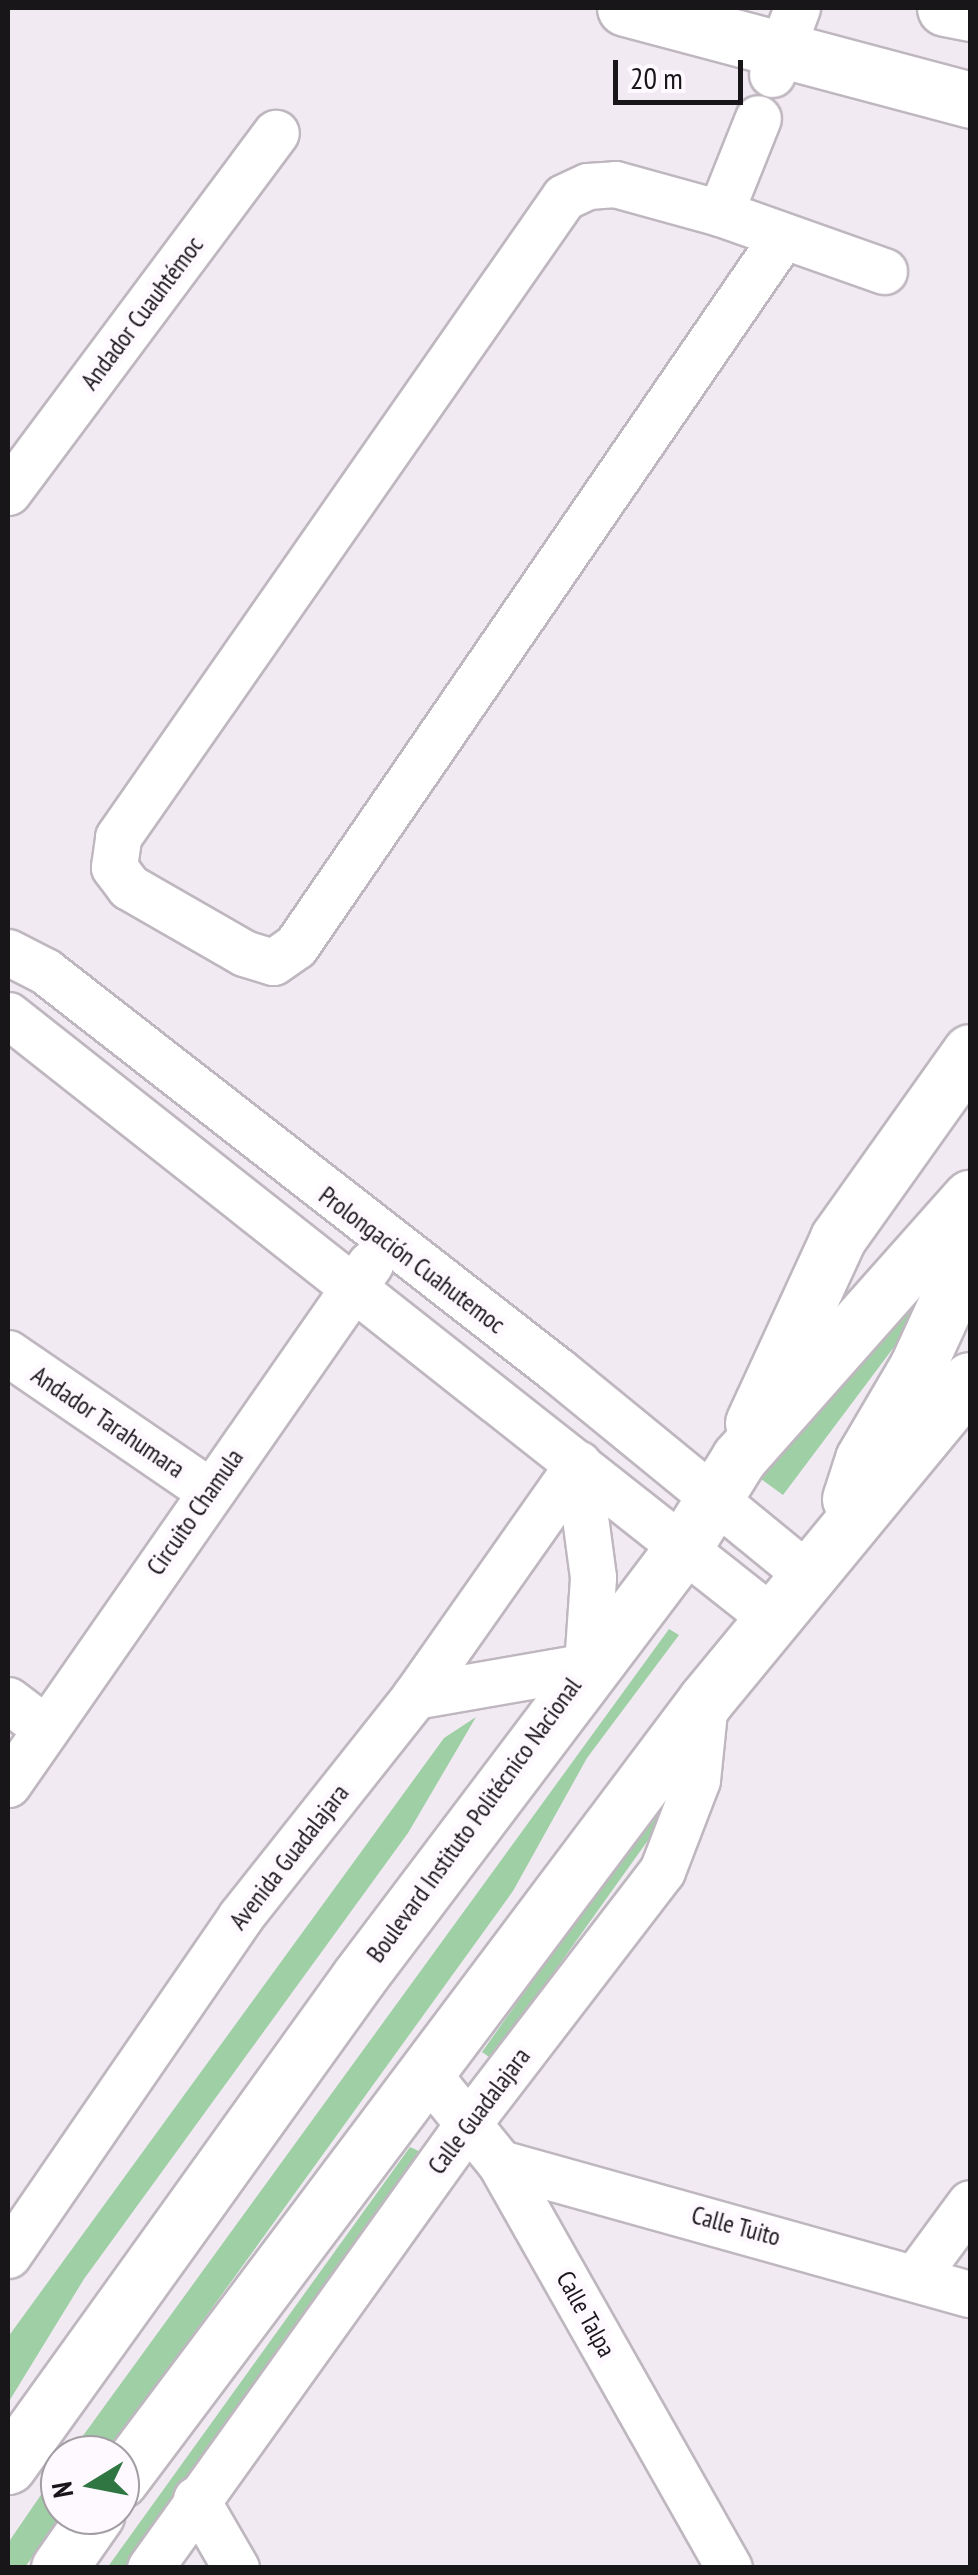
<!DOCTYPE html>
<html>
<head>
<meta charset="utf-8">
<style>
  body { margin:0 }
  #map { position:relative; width:978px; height:2575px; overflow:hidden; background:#f2eaf2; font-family:"PT Sans Narrow",sans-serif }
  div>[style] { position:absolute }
  .green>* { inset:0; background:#9ecfa5 }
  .roads { filter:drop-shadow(2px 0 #bfb7bf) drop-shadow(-2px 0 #bfb7bf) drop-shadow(0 2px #bfb7bf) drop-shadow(0 -2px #bfb7bf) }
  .minor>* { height:45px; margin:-22.5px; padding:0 22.5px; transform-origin:22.5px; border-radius:22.5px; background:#fff }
  .major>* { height:55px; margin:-27.5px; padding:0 27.5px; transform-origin:27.5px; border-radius:27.5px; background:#fff }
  span { translate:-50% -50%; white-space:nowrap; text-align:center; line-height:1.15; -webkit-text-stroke:10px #fef8ff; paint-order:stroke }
  .street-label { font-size:25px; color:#191619 }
  .frame { position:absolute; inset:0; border:10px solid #191619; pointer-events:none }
  .north { position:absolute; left:40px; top:2435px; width:100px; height:100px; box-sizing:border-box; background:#fef8ff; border:2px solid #a29ea3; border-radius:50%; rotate:260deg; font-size:28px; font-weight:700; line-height:40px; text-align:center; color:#191619 }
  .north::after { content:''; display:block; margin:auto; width:35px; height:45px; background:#307643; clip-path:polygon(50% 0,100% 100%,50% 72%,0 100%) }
  .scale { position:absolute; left:613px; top:60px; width:130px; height:45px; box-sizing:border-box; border:5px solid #191619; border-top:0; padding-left:12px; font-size:30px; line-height:35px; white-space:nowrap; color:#191619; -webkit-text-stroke:8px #fef8ff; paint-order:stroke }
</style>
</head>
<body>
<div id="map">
  <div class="green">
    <i style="clip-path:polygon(900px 1298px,924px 1307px,783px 1495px,761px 1479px)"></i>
    <i style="clip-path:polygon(669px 1629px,679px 1635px,587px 1758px,513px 1891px,106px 2455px,69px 2455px)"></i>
    <i style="clip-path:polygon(476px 1717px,408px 1833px,84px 2279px,8px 2403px,8px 2337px,444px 1738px)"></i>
    <i style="clip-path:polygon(658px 1816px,661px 1822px,492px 2059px,482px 2052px,649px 1817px)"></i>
    <i style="clip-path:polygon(410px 2147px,423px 2153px,129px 2567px,107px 2568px)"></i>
    <i style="clip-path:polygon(60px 2467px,63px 2515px,25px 2567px,8px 2567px,8px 2543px)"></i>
  </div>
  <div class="roads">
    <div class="minor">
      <i style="left:772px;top:74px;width:71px;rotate:-69.3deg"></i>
      <i style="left:720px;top:213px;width:102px;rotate:-68.2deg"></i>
      <i style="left:783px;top:236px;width:861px;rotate:124.45deg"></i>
      <i style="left:296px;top:946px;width:28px;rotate:145deg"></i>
      <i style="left:273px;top:962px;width:30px;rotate:-163deg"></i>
      <i style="left:244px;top:953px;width:133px;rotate:-150.1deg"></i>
      <i style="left:129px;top:887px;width:25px;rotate:-127deg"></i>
      <i style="left:114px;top:867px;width:30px;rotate:-82deg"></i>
      <i style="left:118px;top:837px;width:780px;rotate:-55.13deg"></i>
      <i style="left:564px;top:197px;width:26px;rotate:-25deg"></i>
      <i style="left:588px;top:186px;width:27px;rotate:-4deg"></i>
      <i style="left:615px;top:184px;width:109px;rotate:15.4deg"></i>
      <i style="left:720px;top:213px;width:174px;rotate:19.5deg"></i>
      <i style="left:8px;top:492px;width:448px;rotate:-53.3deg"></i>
      <i style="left:8px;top:952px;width:42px;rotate:27.2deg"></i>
      <i style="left:45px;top:971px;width:649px;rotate:37.93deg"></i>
      <i style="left:557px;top:1370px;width:327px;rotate:39.3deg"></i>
      <i style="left:8px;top:1015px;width:975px;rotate:38.29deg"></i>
      <i style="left:8px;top:1353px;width:242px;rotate:34.4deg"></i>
      <i style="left:415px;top:1696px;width:175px;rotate:-9.9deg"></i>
      <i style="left:587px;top:1666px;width:89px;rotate:-86.1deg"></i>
      <i style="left:593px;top:1577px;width:114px;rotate:-97.6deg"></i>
      <i style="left:8px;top:1700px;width:46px;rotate:37.1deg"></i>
      <i style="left:8px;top:1784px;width:634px;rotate:-55.16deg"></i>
      <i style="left:426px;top:2072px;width:117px;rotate:50.9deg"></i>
      <i style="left:500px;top:2163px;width:465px;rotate:60.5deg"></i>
      <i style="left:500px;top:2163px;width:488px;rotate:15.6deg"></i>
      <i style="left:8px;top:2255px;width:410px;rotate:-55.5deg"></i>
      <i style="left:240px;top:1917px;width:282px;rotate:-51.6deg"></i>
      <i style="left:415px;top:1696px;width:284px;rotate:-54.9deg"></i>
      <i style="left:917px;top:2275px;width:89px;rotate:-53.6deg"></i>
      <i style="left:196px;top:2499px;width:80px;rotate:59.9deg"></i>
      <i style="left:150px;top:2568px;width:550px;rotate:-54.4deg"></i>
      <i style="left:470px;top:2121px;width:315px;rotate:-52.5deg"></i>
      <i style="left:662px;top:1871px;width:97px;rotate:-69deg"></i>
      <i style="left:697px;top:1780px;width:79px;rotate:-84.2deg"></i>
    </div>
    <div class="major">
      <i style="left:625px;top:8px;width:357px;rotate:14.9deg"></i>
      <i style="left:945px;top:8px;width:25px;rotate:11deg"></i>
      <i style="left:753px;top:1423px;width:204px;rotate:-65.3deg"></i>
      <i style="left:838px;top:1238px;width:228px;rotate:-54.6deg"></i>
      <i style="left:850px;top:1499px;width:42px;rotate:-72deg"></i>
      <i style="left:863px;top:1459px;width:107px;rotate:-59.6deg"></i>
      <i style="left:917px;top:1367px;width:128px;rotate:-65.4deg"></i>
      <i style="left:8px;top:2466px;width:602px;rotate:-54.33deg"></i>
      <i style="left:359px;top:1977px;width:538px;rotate:-52.94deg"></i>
      <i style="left:683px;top:1548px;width:106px;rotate:-58.1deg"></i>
      <i style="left:739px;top:1458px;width:348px;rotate:-48.4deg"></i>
      <i style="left:120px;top:2480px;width:974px;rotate:-53.09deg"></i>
      <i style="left:705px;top:1701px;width:416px;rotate:-50.5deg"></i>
      <i style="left:59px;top:2568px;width:65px;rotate:-55.1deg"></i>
    </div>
  </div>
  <div class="street-label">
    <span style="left:142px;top:313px;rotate:-53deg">Andador Cuauhtémoc</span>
    <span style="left:412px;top:1260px;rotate:37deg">Prolongación Cuahutemoc</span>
    <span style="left:108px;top:1422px;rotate:34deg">Andador Tarahumara</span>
    <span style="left:195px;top:1512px;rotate:-55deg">Circuito Chamula</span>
    <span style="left:474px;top:1820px;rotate:-54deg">Boulevard Instituto Politécnico Nacional</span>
    <span style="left:289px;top:1857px;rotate:-52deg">Avenida Guadalajara</span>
    <span style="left:479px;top:2111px;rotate:-53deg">Calle Guadalajara</span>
    <span style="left:736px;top:2226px;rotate:15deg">Calle Tuito</span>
    <span style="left:586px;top:2314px;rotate:61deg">Calle Talpa</span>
  </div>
  <div class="frame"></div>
  <div class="north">N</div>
  <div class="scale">20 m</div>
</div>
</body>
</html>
